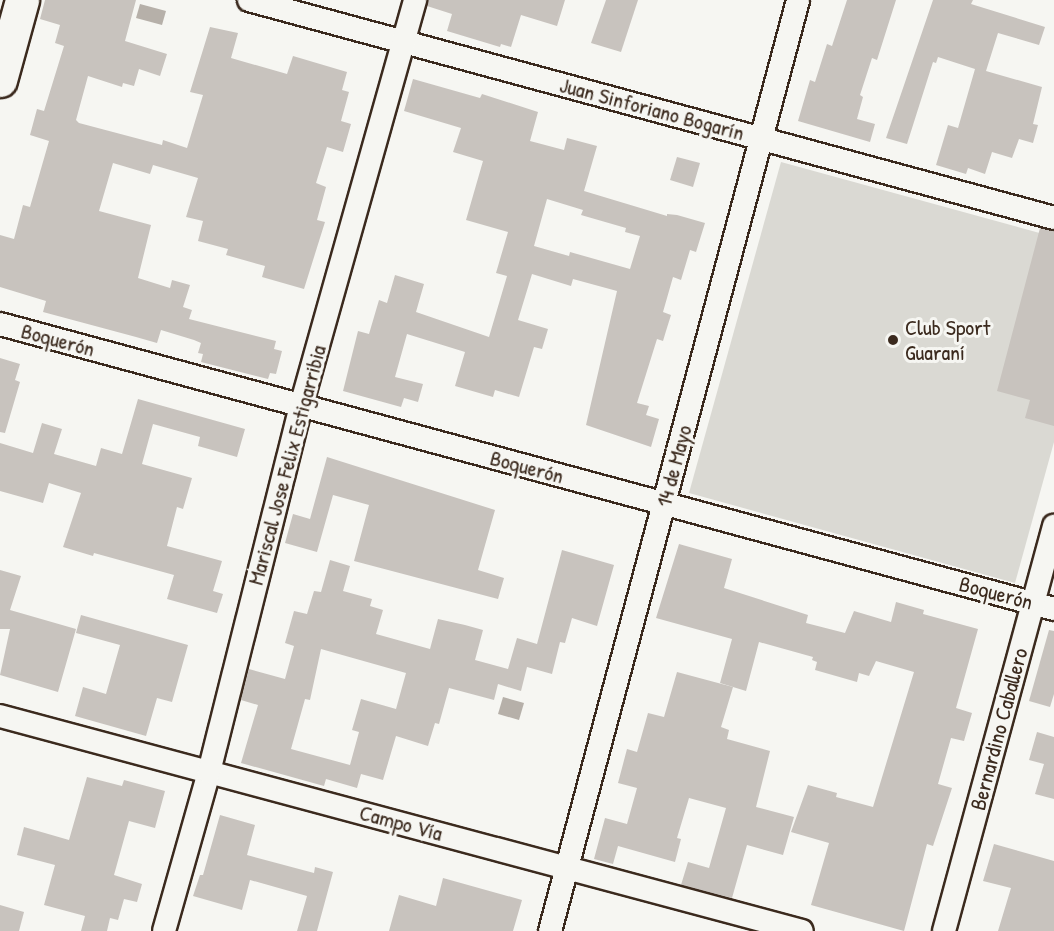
<!DOCTYPE html>
<html>
<head>
<meta charset="utf-8">
<style>
  body { margin:0 }
  #map { position:relative; width:1054px; height:931px; overflow:hidden; background:#f6f6f2; font-family:"Patrick Hand",sans-serif }
  div>[style] { position:absolute }
  .green>* { inset:0; background:#dad9d3 }
  .water>* { inset:0; background:#b6b0a9 }
  .building>* { inset:0; background:#c8c3be }
  .roads { filter:drop-shadow(2px 0 #3b2a1e) drop-shadow(-2px 0 #3b2a1e) drop-shadow(0 2px #3b2a1e) drop-shadow(0 -2px #3b2a1e) }
  .street>* { height:22px; margin:-11px; padding:0 11px; transform-origin:11px; border-radius:11px; background:#f6f6f2 }
  .secondary>* { height:33px; margin:-16.5px; padding:0 16.5px; transform-origin:16.5px; border-radius:16.5px; background:#f6f6f2 }
  .dots>* { width:16px; height:16px; translate:-50% -50%; box-sizing:border-box; border:3px solid #f6f6f2; border-radius:50% }
  span { translate:-50% -50%; white-space:nowrap; text-align:center; line-height:1.15; -webkit-text-stroke:6px #f6f6f2; paint-order:stroke }
  .street-label { font-size:22px; color:#3b2a1e }
  .poi-label { font-size:22px; color:#3b2a1e }
  .left { translate:0 -50%; text-align:left }
</style>
</head>
<body>
<div id="map">
  <div class="green">
    <i style="clip-path:polygon(781px 162px,1054px 237px,1054px 442px,1015px 583px,689px 493px)"></i>
  </div>
  <div class="water">
    <i style="clip-path:polygon(140px 4px,166px 11px,162px 25px,136px 18px)"></i>
    <i style="clip-path:polygon(503px 697px,524px 703px,519px 720px,498px 714px)"></i>
  </div>
  <div class="building">
    <i style="clip-path:polygon(45px 0,136px 0,125px 41px,167px 54px,160px 76px,139px 69px,134px 86px,123px 83px,122px 87px,88px 76px,76px 120px,79px 123px,162px 145px,163px 140px,187px 148px,203px 95px,190px 92px,210px 27px,238px 33px,231px 58px,287px 74px,293px 56px,347px 72px,342px 90px,349px 92px,341px 121px,351px 124px,343px 152px,327px 147px,316px 183px,326px 187px,317px 220px,325px 222px,304px 289px,262px 277px,265px 266px,226px 255px,228px 249px,198px 241px,203px 221px,186px 217px,198px 178px,153px 165px,150px 174px,113px 163px,99px 211px,151px 225px,138px 278px,170px 288px,172px 280px,190px 285px,183px 307px,192px 310px,189px 319px,276px 341px,274px 349px,282px 351px,276px 374px,270px 373px,268px 379px,201px 362px,203px 354px,198px 353px,201px 343px,194px 340px,161px 330px,157px 343px,136px 337px,43px 312px,46px 301px,0 287px,0 235px,14px 239px,23px 205px,30px 207px,49px 141px,30px 135px,37px 109px,44px 111px,64px 46px,55px 43px,60px 25px,40px 19px)"></i>
    <i style="clip-path:polygon(428px 0,565px 0,557px 26px,521px 15px,511px 47px,501px 44px,500px 47px,447px 31px,452px 14px,427px 6px)"></i>
    <i style="clip-path:polygon(606px 0,638px 0,621px 52px,591px 43px)"></i>
    <i style="clip-path:polygon(847px 0,896px 0,877px 60px,872px 58px,860px 95px,863px 97px,857px 119px,875px 124px,870px 142px,798px 121px,810px 80px,815px 82px,827px 44px,832px 46px)"></i>
    <i style="clip-path:polygon(933px 0,973px 0,971px 4px,1045px 27px,1039px 45px,998px 33px,986px 71px,1042px 87px,1033px 124px,1038px 125px,1033px 143px,1019px 139px,1012px 158px,992px 152px,985px 174px,968px 168px,966px 174px,936px 165px,948px 125px,958px 128px,975px 69px,938px 57px,936px 63px,933px 62px,907px 144px,886px 138px)"></i>
    <i style="clip-path:polygon(evenodd,413px 79px,480px 98px,482px 94px,538px 112px,530px 141px,564px 150px,567px 138px,597px 146px,584px 191px,667px 216px,667px 214px,677px 215px,705px 223px,696px 252px,690px 250px,681px 280px,673px 277px,663px 312px,671px 315px,666px 331px,663px 341px,657px 339px,637px 403px,649px 406px,646px 415px,659px 419px,651px 447px,586px 425px,617px 291px,573px 279px,571px 286px,532px 274px,518px 320px,548px 329px,542px 349px,534px 347px,519px 397px,495px 390px,493px 397px,455px 386px,465px 352px,407px 334px,395px 377px,423px 384px,418px 402px,404px 398px,401px 407px,343px 391px,358px 331px,369px 334px,379px 300px,387px 303px,395px 275px,424px 284px,416px 312px,489px 337px,507px 276px,496px 273px,508px 232px,466px 220px,483px 161px,453px 152px,461px 128px,404px 111px,413px 79px,547px 199px,583px 210px,581px 215px,626px 228px,625px 232px,640px 236px,630px 269px,570px 252px,569px 256px,534px 246px,547px 199px)"></i>
    <i style="clip-path:polygon(677px 157px,700px 163px,693px 187px,670px 180px)"></i>
    <i style="clip-path:polygon(1040px 228px,1054px 231px,1054px 426px,1025px 418px,1030px 400px,997px 391px)"></i>
    <i style="clip-path:polygon(0 358px,20px 364px,15px 380px,20px 382px,5px 433px,0 432px)"></i>
    <i style="clip-path:polygon(138px 399px,245px 429px,237px 457px,198px 446px,200px 437px,153px 424px,142px 464px,192px 478px,183px 509px,177px 507px,167px 546px,222px 561px,213px 591px,223px 594px,217px 613px,167px 599px,174px 575px,94px 553px,93px 556px,63px 547px,81px 493px,49px 483px,43px 503px,0 491px,0 443px,33px 453px,42px 423px,62px 429px,54px 454px,96px 466px,101px 448px,122px 454px)"></i>
    <i style="clip-path:polygon(327px 457px,495px 510px,478px 570px,504px 578px,498px 599px,354px 561px,369px 505px,333px 495px,317px 552px,285px 543px,293px 514px,310px 519px)"></i>
    <i style="clip-path:polygon(679px 544px,732px 559px,724px 588px,808px 615px,806px 623px,845px 633px,854px 611px,891px 622px,896px 602px,924px 610px,923px 614px,978px 629px,956px 708px,972px 713px,964px 741px,951px 738px,938px 784px,952px 788px,933px 846px,927px 844px,904px 931px,811px 905px,829px 843px,791px 832px,808px 785px,837px 793px,836px 797px,873px 807px,914px 672px,876px 661px,869px 676px,859px 673px,857px 682px,815px 670px,817px 662px,812px 660px,813px 657px,759px 642px,746px 691px,720px 683px,732px 639px,656px 618px)"></i>
    <i style="clip-path:polygon(evenodd,562px 550px,614px 565px,597px 626px,572px 618px,565px 643px,560px 642px,552px 674px,527px 667px,521px 691px,498px 684px,494px 700px,449px 688px,439px 724px,435px 723px,428px 746px,396px 736px,383px 780px,361px 774px,357px 788px,326px 779px,324px 786px,241px 763px,258px 705px,241px 700px,249px 669px,285px 679px,294px 646px,285px 643px,294px 611px,307px 614px,314px 591px,321px 592px,330px 560px,350px 566px,343px 591px,372px 599px,370px 606px,383px 610px,376px 634px,430px 649px,438px 619px,465px 625px,483px 630px,475px 660px,508px 669px,517px 638px,537px 644px,562px 550px,321px 649px,406px 673px,396px 709px,361px 699px,352px 730px,359px 732px,350px 765px,291px 749px,305px 699px,310px 700px,321px 649px)"></i>
    <i style="clip-path:polygon(0 570px,21px 576px,10px 610px,76px 629px,58px 692px,0 675px,10px 629px,0 629px)"></i>
    <i style="clip-path:polygon(81px 615px,188px 645px,172px 702px,157px 698px,146px 736px,75px 716px,83px 687px,106px 694px,120px 645px,76px 633px)"></i>
    <i style="clip-path:polygon(1049px 630px,1054px 631px,1054px 694px,1050px 707px,1029px 701px)"></i>
    <i style="clip-path:polygon(677px 672px,733px 687px,721px 727px,729px 730px,727px 739px,770px 751px,756px 807px,794px 817px,783px 855px,747px 845px,732px 898px,681px 885px,688px 862px,709px 868px,726px 808px,689px 798px,677px 838px,681px 839px,675px 862px,618px 846px,613px 864px,594px 859px,605px 818px,627px 824px,637px 788px,618px 783px,627px 749px,637px 752px,648px 713px,664px 717px)"></i>
    <i style="clip-path:polygon(1037px 732px,1054px 737px,1054px 799px,1035px 794px,1044px 764px,1029px 760px)"></i>
    <i style="clip-path:polygon(87px 777px,122px 786px,124px 780px,165px 791px,155px 828px,129px 821px,114px 875px,142px 884px,137px 902px,124px 899px,118px 920px,110px 918px,107px 931px,81px 931px,85px 916px,44px 905px,55px 865px,17px 855px,24px 827px,69px 840px)"></i>
    <i style="clip-path:polygon(220px 815px,255px 825px,247px 855px,314px 873px,315px 867px,333px 872px,317px 931px,297px 931px,307px 896px,250px 880px,242px 910px,193px 896px,200px 875px,203px 875px)"></i>
    <i style="clip-path:polygon(994px 844px,1054px 861px,1054px 931px,998px 931px,1011px 888px,983px 881px)"></i>
    <i style="clip-path:polygon(443px 878px,522px 900px,513px 931px,389px 931px,399px 895px,436px 906px)"></i>
    <i style="clip-path:polygon(0 905px,24px 912px,19px 931px,0 931px)"></i>
  </div>
  <div class="roads">
    <div class="street">
      <i style="left:249px;top:0;width:834px;rotate:15.15deg"></i>
      <i style="left:0;top:324px;width:1092px;rotate:15.13deg"></i>
      <i style="left:0;top:716px;width:830px;rotate:15.01deg"></i>
      <i style="left:164px;top:931px;width:165px;rotate:-74.2deg"></i>
      <i style="left:209px;top:772px;width:377px;rotate:-75.9deg"></i>
      <i style="left:301px;top:406px;width:422px;rotate:-74.3deg"></i>
      <i style="left:550px;top:931px;width:963px;rotate:-75.08deg"></i>
      <i style="left:944px;top:931px;width:420px;rotate:-74.8deg"></i>
    </div>
    <div class="secondary">
      <i style="left:0;top:80px;width:83px;rotate:-74.6deg"></i>
    </div>
  </div>
  <div class="dots">
    <i style="left:893px;top:340px;background:#3b2a1e"></i>
  </div>
  <div class="street-label">
    <span style="left:652px;top:109px;rotate:15deg">Juan Sinforiano Bogarín</span>
    <span style="left:58px;top:340px;rotate:15deg">Boquerón</span>
    <span style="left:287px;top:465px;rotate:-75deg">Mariscal Jose Felix Estigarribia</span>
    <span style="left:674px;top:466px;rotate:-75deg">14 de Mayo</span>
    <span style="left:527px;top:467px;rotate:15deg">Boquerón</span>
    <span style="left:996px;top:593px;rotate:15deg">Boquerón</span>
    <span style="left:999px;top:729px;rotate:-75deg">Bernardino Caballero</span>
    <span style="left:401px;top:823px;rotate:15deg">Campo Vía</span>
  </div>
  <div class="poi-label">
    <span class="left" style="left:905px;top:340px">Club Sport<br>Guaraní</span>
  </div>
</div>
</body>
</html>
